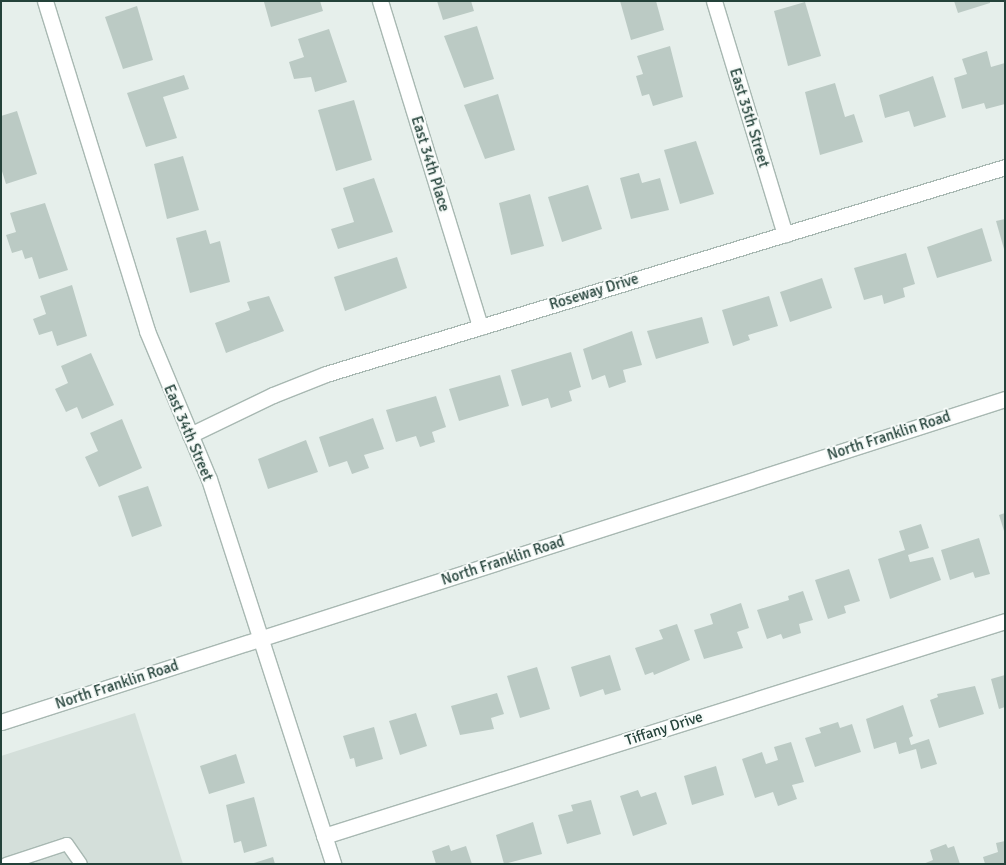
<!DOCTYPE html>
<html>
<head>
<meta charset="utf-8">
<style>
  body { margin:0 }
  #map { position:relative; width:1006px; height:865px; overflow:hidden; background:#e6efeb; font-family:Signika,sans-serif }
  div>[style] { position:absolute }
  .built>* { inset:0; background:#d4dfda }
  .building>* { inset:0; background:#bbcac4 }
  .roads { filter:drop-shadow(1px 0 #a8b8b2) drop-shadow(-1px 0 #a8b8b2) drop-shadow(0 1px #a8b8b2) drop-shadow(0 -1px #a8b8b2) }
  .lane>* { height:12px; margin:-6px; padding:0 6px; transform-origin:6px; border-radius:6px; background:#fff }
  .street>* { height:15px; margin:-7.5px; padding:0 7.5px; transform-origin:7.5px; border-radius:7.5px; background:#fff }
  .secondary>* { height:15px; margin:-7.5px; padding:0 7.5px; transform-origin:7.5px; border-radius:7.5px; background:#fff }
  span { translate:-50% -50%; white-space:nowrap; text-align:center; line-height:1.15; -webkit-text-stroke:4px #f7fbf9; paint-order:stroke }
  .street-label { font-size:15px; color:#24423a }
  .frame { position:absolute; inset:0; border:2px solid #24423a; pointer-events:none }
</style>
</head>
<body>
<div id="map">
  <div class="built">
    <i style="clip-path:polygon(135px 713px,183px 864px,1px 864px,1px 756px)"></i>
  </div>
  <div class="building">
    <i style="clip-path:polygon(267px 1px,320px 1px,323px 11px,271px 27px,264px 2px)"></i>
    <i style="clip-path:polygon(437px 1px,471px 1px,474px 11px,443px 20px)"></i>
    <i style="clip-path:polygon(620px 1px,656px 1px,664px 30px,631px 40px)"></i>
    <i style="clip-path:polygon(954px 1px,990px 1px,990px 3px,958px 13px)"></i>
    <i style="clip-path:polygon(805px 2px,821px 56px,788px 66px,774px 11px)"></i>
    <i style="clip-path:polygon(137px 6px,153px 60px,123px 69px,105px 17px)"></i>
    <i style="clip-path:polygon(477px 26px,494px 79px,464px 88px,444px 36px)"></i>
    <i style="clip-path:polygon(329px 29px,347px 82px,315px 92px,311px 77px,294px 79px,289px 62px,304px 57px,298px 39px)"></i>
    <i style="clip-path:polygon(670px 46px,683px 97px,653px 106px,649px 94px,642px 96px,636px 76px,643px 74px,637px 56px)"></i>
    <i style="clip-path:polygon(987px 51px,991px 67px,1005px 63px,1005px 104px,986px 109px,984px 103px,962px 109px,954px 78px,967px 74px,962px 59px)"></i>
    <i style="clip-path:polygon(184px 75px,189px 89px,163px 97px,177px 138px,146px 147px,127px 93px)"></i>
    <i style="clip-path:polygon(933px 76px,946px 117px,914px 127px,909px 111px,885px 118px,879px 95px)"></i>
    <i style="clip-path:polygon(835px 83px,845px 117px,854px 114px,863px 142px,820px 155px,805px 92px)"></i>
    <i style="clip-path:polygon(498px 94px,515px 150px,485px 159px,464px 105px)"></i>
    <i style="clip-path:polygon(354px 100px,372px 160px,336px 171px,318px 110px)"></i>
    <i style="clip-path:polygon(17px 111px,37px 174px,6px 184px,1px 168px,1px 116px)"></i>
    <i style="clip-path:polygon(696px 141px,714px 194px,680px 204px,664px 150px)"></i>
    <i style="clip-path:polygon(183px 156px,199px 210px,167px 219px,154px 164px)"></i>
    <i style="clip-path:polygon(639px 173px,642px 183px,660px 178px,669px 210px,631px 219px,620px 178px)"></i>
    <i style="clip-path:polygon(374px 178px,393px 232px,338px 249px,331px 229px,354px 222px,343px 188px)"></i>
    <i style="clip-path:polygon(588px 185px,602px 229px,562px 242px,548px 197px)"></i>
    <i style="clip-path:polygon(530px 194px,544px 246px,511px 255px,499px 203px)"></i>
    <i style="clip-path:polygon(45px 203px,68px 270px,39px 279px,32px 257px,25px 259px,22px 250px,12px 253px,6px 235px,16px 232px,10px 213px)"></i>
    <i style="clip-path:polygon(1005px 219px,1005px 249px,1004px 249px,996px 221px)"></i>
    <i style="clip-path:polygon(982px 228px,992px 261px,937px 278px,927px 247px)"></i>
    <i style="clip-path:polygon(206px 230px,210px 244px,220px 241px,230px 282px,190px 293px,176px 238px)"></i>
    <i style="clip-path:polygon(906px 253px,915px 284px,903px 288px,905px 297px,884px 304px,882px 295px,864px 300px,854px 268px)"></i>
    <i style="clip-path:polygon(397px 257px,407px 288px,345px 311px,334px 277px)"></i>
    <i style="clip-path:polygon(822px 278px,832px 308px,790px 322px,780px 292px)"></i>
    <i style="clip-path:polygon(72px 285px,87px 336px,57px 346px,52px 331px,39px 335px,33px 319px,46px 314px,40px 296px)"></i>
    <i style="clip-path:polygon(269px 296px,284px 331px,226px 353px,215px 323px,250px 310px,247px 302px)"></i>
    <i style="clip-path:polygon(769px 296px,778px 326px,748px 335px,750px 340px,733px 346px,722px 310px)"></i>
    <i style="clip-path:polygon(702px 317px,709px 343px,656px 359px,647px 331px)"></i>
    <i style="clip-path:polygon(632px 331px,642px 365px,623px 370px,626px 382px,609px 388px,605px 375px,592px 380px,583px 349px)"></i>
    <i style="clip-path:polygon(571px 352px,581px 387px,569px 391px,572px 401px,551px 408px,548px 398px,522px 406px,511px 370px)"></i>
    <i style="clip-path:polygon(91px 353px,114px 405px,82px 419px,77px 407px,66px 412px,55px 389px,68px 383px,61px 366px)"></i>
    <i style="clip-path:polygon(500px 375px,509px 406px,459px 421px,449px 389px)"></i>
    <i style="clip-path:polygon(436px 396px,446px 427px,432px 432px,435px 442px,420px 447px,416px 436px,396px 442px,386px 410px)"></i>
    <i style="clip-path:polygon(373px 418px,384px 449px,364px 455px,369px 468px,352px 474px,347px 461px,329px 467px,319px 437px)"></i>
    <i style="clip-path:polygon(122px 419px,142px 468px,99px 487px,85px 457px,98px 451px,90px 433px)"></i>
    <i style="clip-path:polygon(306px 440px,318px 472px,268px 489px,258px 459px)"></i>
    <i style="clip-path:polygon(148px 486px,162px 526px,132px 537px,118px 496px)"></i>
    <i style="clip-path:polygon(1005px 513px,1005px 531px,1004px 531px,999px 515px)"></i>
    <i style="clip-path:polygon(921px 524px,929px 548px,908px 555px,910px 562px,933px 557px,941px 580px,890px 599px,878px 559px,905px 550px,899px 531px)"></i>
    <i style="clip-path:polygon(979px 538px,990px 574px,975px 578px,973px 572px,950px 580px,941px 550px)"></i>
    <i style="clip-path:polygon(849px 569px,860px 601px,844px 606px,846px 613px,828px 619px,815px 580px)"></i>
    <i style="clip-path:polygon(803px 591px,813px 620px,799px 624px,801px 633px,783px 639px,781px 634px,767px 639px,757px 610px,789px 600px,788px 596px)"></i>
    <i style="clip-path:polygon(741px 603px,749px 628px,737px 632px,743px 648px,704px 659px,694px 630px,713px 624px,710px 614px)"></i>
    <i style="clip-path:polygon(677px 624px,690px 660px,654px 675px,653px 672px,645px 675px,635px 648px,663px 639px,659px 630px)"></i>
    <i style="clip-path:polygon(610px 655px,621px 690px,605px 695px,603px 689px,580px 697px,571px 667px)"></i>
    <i style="clip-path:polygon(537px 667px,550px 709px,520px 718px,507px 676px)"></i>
    <i style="clip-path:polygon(1005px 675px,1005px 707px,999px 709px,991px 679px)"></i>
    <i style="clip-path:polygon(975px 686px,984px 714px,939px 728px,930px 700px,938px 697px,937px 694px)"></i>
    <i style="clip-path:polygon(497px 693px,504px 714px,491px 718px,494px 729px,460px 735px,451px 706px)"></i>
    <i style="clip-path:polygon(903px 705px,913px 736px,909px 738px,911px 745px,929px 739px,937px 764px,921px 769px,916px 749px,899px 754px,896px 742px,874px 749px,866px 719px)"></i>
    <i style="clip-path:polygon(416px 713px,427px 746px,400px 755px,389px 721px)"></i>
    <i style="clip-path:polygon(838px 722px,840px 728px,852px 724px,861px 752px,815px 767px,805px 738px,821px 733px,819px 728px)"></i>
    <i style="clip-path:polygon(374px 727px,383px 759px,356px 767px,354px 758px,350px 759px,343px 736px)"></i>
    <i style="clip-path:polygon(791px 742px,804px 782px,792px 785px,797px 799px,778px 806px,773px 792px,755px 798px,742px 759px,762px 752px,766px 764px,778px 760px,774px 747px)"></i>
    <i style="clip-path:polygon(236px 754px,245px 783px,209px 794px,200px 766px)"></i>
    <i style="clip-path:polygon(716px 766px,724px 795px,692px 805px,684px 776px)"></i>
    <i style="clip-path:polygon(638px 790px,641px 797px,656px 792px,667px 824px,633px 836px,620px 796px)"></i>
    <i style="clip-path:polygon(254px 797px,267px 846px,244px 853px,241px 841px,234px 843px,226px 805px)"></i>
    <i style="clip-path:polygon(591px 800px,601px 834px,567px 844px,558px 815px,573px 811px,571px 805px)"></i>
    <i style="clip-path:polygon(533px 822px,542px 854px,504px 864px,496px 835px)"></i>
    <i style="clip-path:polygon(1005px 841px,1005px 864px,985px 864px,983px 857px,998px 852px,996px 843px)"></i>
    <i style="clip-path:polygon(946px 844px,948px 848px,954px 846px,960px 864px,923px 864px,933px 860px,930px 850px)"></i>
    <i style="clip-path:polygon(449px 845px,451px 851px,466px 846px,472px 864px,436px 864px,432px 851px)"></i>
    <i style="clip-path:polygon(273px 857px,275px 864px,254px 864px,254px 863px)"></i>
  </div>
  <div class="roads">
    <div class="lane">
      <i style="left:6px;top:864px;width:64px;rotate:-18.2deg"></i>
      <i style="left:67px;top:844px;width:24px;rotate:55deg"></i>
    </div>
    <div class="street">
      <i style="left:45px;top:1px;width:345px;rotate:72.8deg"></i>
      <i style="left:147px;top:331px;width:160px;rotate:67.3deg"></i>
      <i style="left:209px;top:479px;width:404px;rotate:72.1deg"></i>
      <i style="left:380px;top:1px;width:341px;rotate:72.9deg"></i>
      <i style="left:714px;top:1px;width:244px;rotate:73.1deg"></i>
      <i style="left:190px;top:435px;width:92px;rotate:-25.7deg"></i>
      <i style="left:273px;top:395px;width:57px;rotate:-21.6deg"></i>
      <i style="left:326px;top:374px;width:710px;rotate:-16.95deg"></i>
      <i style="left:324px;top:836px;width:714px;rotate:-17.52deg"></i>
    </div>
    <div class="secondary">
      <i style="left:1px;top:722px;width:1055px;rotate:-17.83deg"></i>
    </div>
  </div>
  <div class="street-label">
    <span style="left:749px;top:118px;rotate:73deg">East 35th Street</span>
    <span style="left:430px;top:164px;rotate:73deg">East 34th Place</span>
    <span style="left:594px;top:292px;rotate:-17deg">Roseway Drive</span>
    <span style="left:188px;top:433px;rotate:67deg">East 34th Street</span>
    <span style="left:889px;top:436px;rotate:-18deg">North Franklin Road</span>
    <span style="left:503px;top:561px;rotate:-18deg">North Franklin Road</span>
    <span style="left:117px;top:685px;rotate:-18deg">North Franklin Road</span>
    <span style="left:664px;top:729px;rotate:-18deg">Tiffany Drive</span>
  </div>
  <div class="frame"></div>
</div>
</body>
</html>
